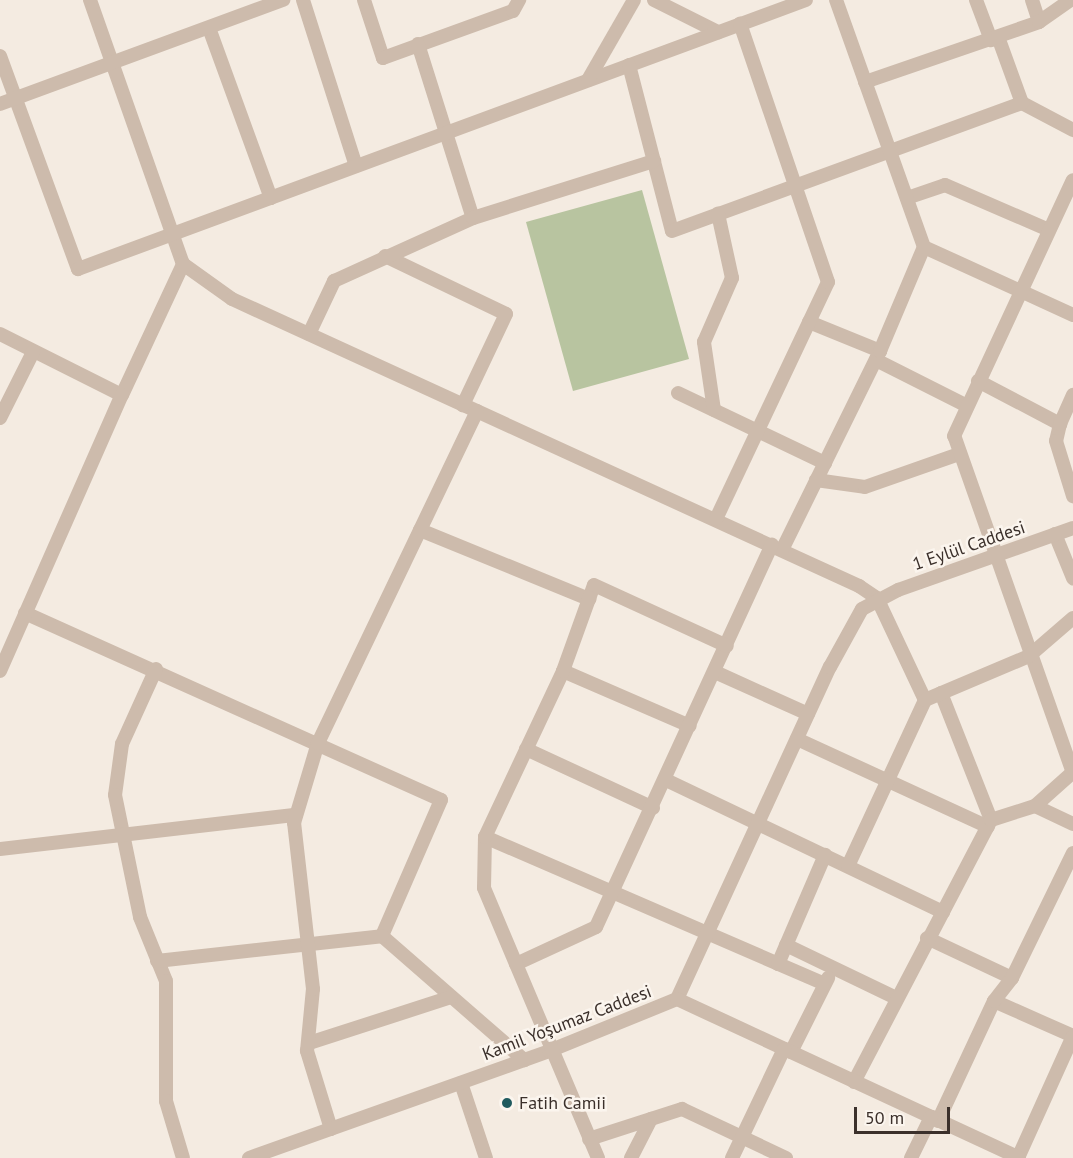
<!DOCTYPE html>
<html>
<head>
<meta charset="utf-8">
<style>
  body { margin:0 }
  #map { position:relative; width:1073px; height:1158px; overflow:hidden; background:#f4ebe1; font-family:"PT Sans",sans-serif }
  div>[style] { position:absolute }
  .green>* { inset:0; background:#b8c4a0 }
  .minor>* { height:14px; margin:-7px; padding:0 7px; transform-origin:7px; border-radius:7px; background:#cdbbac }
  .dots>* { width:16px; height:16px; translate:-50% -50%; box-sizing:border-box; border:3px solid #fbf5ee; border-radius:50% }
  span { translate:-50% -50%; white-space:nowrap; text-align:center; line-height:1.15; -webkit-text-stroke:5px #fbf5ee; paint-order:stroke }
  .street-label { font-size:18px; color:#3b302b }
  .poi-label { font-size:18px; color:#3b302b }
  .left { translate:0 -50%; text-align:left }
  .scale { position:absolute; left:854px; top:1107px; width:96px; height:27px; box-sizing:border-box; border:3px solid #3b302b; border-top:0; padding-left:8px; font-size:18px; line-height:21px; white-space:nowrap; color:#3b302b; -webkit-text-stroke:4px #fbf5ee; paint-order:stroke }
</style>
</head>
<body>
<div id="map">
  <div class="green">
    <i style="clip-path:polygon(642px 190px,689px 359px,573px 391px,526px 222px)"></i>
  </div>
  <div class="minor">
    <i style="left:90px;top:0;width:280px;rotate:70.6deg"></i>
    <i style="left:183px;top:264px;width:60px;rotate:35.5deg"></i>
    <i style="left:232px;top:299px;width:690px;rotate:24.6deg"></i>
    <i style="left:859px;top:586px;width:22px;rotate:34deg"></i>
    <i style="left:877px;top:598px;width:113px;rotate:64.8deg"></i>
    <i style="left:303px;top:0;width:174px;rotate:72.3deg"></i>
    <i style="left:364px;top:0;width:61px;rotate:71.9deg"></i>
    <i style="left:383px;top:58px;width:138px;rotate:-19.9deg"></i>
    <i style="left:513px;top:11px;width:13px;rotate:-61deg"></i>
    <i style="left:654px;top:0;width:72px;rotate:26.6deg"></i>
    <i style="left:976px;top:0;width:43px;rotate:69.4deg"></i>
    <i style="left:1032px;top:0;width:23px;rotate:72deg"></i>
    <i style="left:209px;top:28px;width:181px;rotate:70deg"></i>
    <i style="left:998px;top:37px;width:70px;rotate:70deg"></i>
    <i style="left:1022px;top:103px;width:58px;rotate:27.9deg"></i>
    <i style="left:418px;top:44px;width:182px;rotate:72.5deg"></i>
    <i style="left:0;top:56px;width:227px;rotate:69.9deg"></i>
    <i style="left:78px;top:269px;width:776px;rotate:-20.28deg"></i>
    <i style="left:629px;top:65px;width:171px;rotate:75.5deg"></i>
    <i style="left:672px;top:231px;width:373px;rotate:-20.1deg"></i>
    <i style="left:588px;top:80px;width:92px;rotate:-60.1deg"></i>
    <i style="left:865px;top:82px;width:184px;rotate:-19deg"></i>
    <i style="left:1039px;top:22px;width:39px;rotate:-35deg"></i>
    <i style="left:0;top:104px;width:302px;rotate:-20.2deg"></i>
    <i style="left:907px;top:198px;width:40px;rotate:-18.9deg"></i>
    <i style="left:945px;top:185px;width:113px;rotate:23.4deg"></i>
    <i style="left:924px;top:247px;width:164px;rotate:24.5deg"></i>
    <i style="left:385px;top:256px;width:134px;rotate:25.6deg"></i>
    <i style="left:506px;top:314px;width:101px;rotate:115.3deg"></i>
    <i style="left:809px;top:322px;width:77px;rotate:22.2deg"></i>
    <i style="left:0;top:334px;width:136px;rotate:26.6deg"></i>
    <i style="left:122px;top:395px;width:145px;rotate:-65deg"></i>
    <i style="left:309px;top:334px;width:59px;rotate:-64.7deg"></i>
    <i style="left:334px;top:281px;width:153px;rotate:-24.4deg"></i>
    <i style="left:473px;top:218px;width:190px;rotate:-17.5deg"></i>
    <i style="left:876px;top:360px;width:100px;rotate:26.8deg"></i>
    <i style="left:978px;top:381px;width:93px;rotate:27.7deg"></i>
    <i style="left:1060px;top:424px;width:17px;rotate:103deg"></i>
    <i style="left:1056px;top:441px;width:58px;rotate:72.8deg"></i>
    <i style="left:678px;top:393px;width:163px;rotate:25.5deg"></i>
    <i style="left:714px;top:410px;width:69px;rotate:-98.4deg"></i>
    <i style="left:704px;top:342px;width:70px;rotate:-66.4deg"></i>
    <i style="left:732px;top:278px;width:66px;rotate:-102.3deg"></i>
    <i style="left:0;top:418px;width:74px;rotate:-63.4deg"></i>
    <i style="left:1060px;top:424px;width:32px;rotate:-66deg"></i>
    <i style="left:816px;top:480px;width:49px;rotate:8.1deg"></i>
    <i style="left:865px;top:487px;width:100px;rotate:-19.3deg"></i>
    <i style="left:716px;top:519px;width:262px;rotate:-64.7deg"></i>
    <i style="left:828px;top:282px;width:273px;rotate:-108.8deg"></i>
    <i style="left:420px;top:530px;width:183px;rotate:22.2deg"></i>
    <i style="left:1055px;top:534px;width:48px;rotate:67.8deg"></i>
    <i style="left:782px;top:550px;width:222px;rotate:-63.8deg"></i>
    <i style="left:880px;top:351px;width:113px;rotate:-67.1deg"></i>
    <i style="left:924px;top:247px;width:262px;rotate:-109.6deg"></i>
    <i style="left:25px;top:613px;width:456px;rotate:24.2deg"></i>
    <i style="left:441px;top:800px;width:148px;rotate:113.5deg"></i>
    <i style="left:382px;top:936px;width:189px;rotate:41.1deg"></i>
    <i style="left:156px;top:669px;width:82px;rotate:114.4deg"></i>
    <i style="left:122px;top:744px;width:51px;rotate:97.8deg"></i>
    <i style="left:115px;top:795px;width:125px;rotate:78.4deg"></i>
    <i style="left:140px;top:917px;width:69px;rotate:67.9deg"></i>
    <i style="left:166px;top:981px;width:120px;rotate:90deg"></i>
    <i style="left:166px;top:1101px;width:59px;rotate:73.4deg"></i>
    <i style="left:0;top:671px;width:302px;rotate:-66.2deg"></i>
    <i style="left:563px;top:671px;width:138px;rotate:23.4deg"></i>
    <i style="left:715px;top:672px;width:102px;rotate:24.3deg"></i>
    <i style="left:941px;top:693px;width:136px;rotate:68.5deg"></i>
    <i style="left:797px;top:739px;width:210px;rotate:24.7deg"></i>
    <i style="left:526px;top:749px;width:140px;rotate:24.9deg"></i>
    <i style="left:1073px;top:773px;width:357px;rotate:-109.4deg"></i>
    <i style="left:954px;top:436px;width:282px;rotate:-65.1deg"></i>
    <i style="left:666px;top:780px;width:307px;rotate:25.5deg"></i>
    <i style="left:1035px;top:806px;width:42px;rotate:25.3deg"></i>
    <i style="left:485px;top:837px;width:370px;rotate:23.4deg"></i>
    <i style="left:0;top:849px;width:298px;rotate:-6.6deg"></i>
    <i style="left:848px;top:866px;width:183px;rotate:-65.1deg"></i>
    <i style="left:925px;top:700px;width:113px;rotate:-22.9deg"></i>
    <i style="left:1029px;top:656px;width:58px;rotate:-40.8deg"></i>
    <i style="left:927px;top:938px;width:94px;rotate:25.2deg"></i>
    <i style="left:786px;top:945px;width:122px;rotate:25.7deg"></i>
    <i style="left:157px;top:961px;width:226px;rotate:-6.3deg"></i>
    <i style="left:516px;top:964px;width:88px;rotate:-24.8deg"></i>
    <i style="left:596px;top:927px;width:421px;rotate:-65.3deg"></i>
    <i style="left:778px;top:964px;width:119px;rotate:-66.7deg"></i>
    <i style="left:677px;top:999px;width:366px;rotate:-65.3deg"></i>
    <i style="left:830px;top:667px;width:66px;rotate:-61.1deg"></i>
    <i style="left:862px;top:609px;width:41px;rotate:-27.8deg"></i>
    <i style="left:898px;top:590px;width:186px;rotate:-19.5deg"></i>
    <i style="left:994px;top:1001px;width:86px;rotate:23.9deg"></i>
    <i style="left:1073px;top:1036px;width:134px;rotate:114.3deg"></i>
    <i style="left:309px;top:1043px;width:149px;rotate:-17.9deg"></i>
    <i style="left:791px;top:1052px;width:83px;rotate:-63.4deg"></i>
    <i style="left:854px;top:1082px;width:296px;rotate:-62.4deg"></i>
    <i style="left:991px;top:820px;width:46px;rotate:-17.7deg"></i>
    <i style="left:1035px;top:806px;width:51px;rotate:-41.8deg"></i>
    <i style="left:461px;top:1083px;width:79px;rotate:71.6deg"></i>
    <i style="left:938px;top:1121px;width:132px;rotate:-65deg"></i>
    <i style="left:994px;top:1001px;width:29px;rotate:-52deg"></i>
    <i style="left:1012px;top:978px;width:139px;rotate:-64deg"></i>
    <i style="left:331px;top:1129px;width:82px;rotate:-107.1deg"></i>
    <i style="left:307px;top:1051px;width:62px;rotate:-84.5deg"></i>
    <i style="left:313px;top:989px;width:167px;rotate:-96.5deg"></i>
    <i style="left:294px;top:823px;width:84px;rotate:-73.3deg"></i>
    <i style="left:318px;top:743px;width:368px;rotate:-64.4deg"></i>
    <i style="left:589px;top:1139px;width:98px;rotate:-17.9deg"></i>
    <i style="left:682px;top:1109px;width:115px;rotate:25.2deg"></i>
    <i style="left:249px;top:1158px;width:319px;rotate:-19.6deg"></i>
    <i style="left:549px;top:1051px;width:138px;rotate:-22.1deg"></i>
    <i style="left:677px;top:999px;width:377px;rotate:24.9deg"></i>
    <i style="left:598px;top:1158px;width:293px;rotate:-112.9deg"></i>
    <i style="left:484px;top:888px;width:51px;rotate:-88.9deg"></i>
    <i style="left:485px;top:837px;width:183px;rotate:-64.8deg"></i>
    <i style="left:563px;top:671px;width:91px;rotate:-70.2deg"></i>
    <i style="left:594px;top:585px;width:146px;rotate:24.6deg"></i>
    <i style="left:631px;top:1158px;width:44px;rotate:-62.9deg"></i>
    <i style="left:732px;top:1158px;width:121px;rotate:-64.5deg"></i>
    <i style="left:911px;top:1158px;width:46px;rotate:-64deg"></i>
  </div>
  <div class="dots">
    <i style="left:507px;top:1103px;background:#1f5a5e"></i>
  </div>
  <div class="street-label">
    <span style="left:969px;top:546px;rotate:-19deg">1 Eylül Caddesi</span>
    <span style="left:567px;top:1023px;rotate:-21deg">Kamil Yoşumaz Caddesi</span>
  </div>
  <div class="poi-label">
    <span class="left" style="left:519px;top:1103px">Fatih Camii</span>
  </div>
  <div class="scale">50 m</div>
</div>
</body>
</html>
